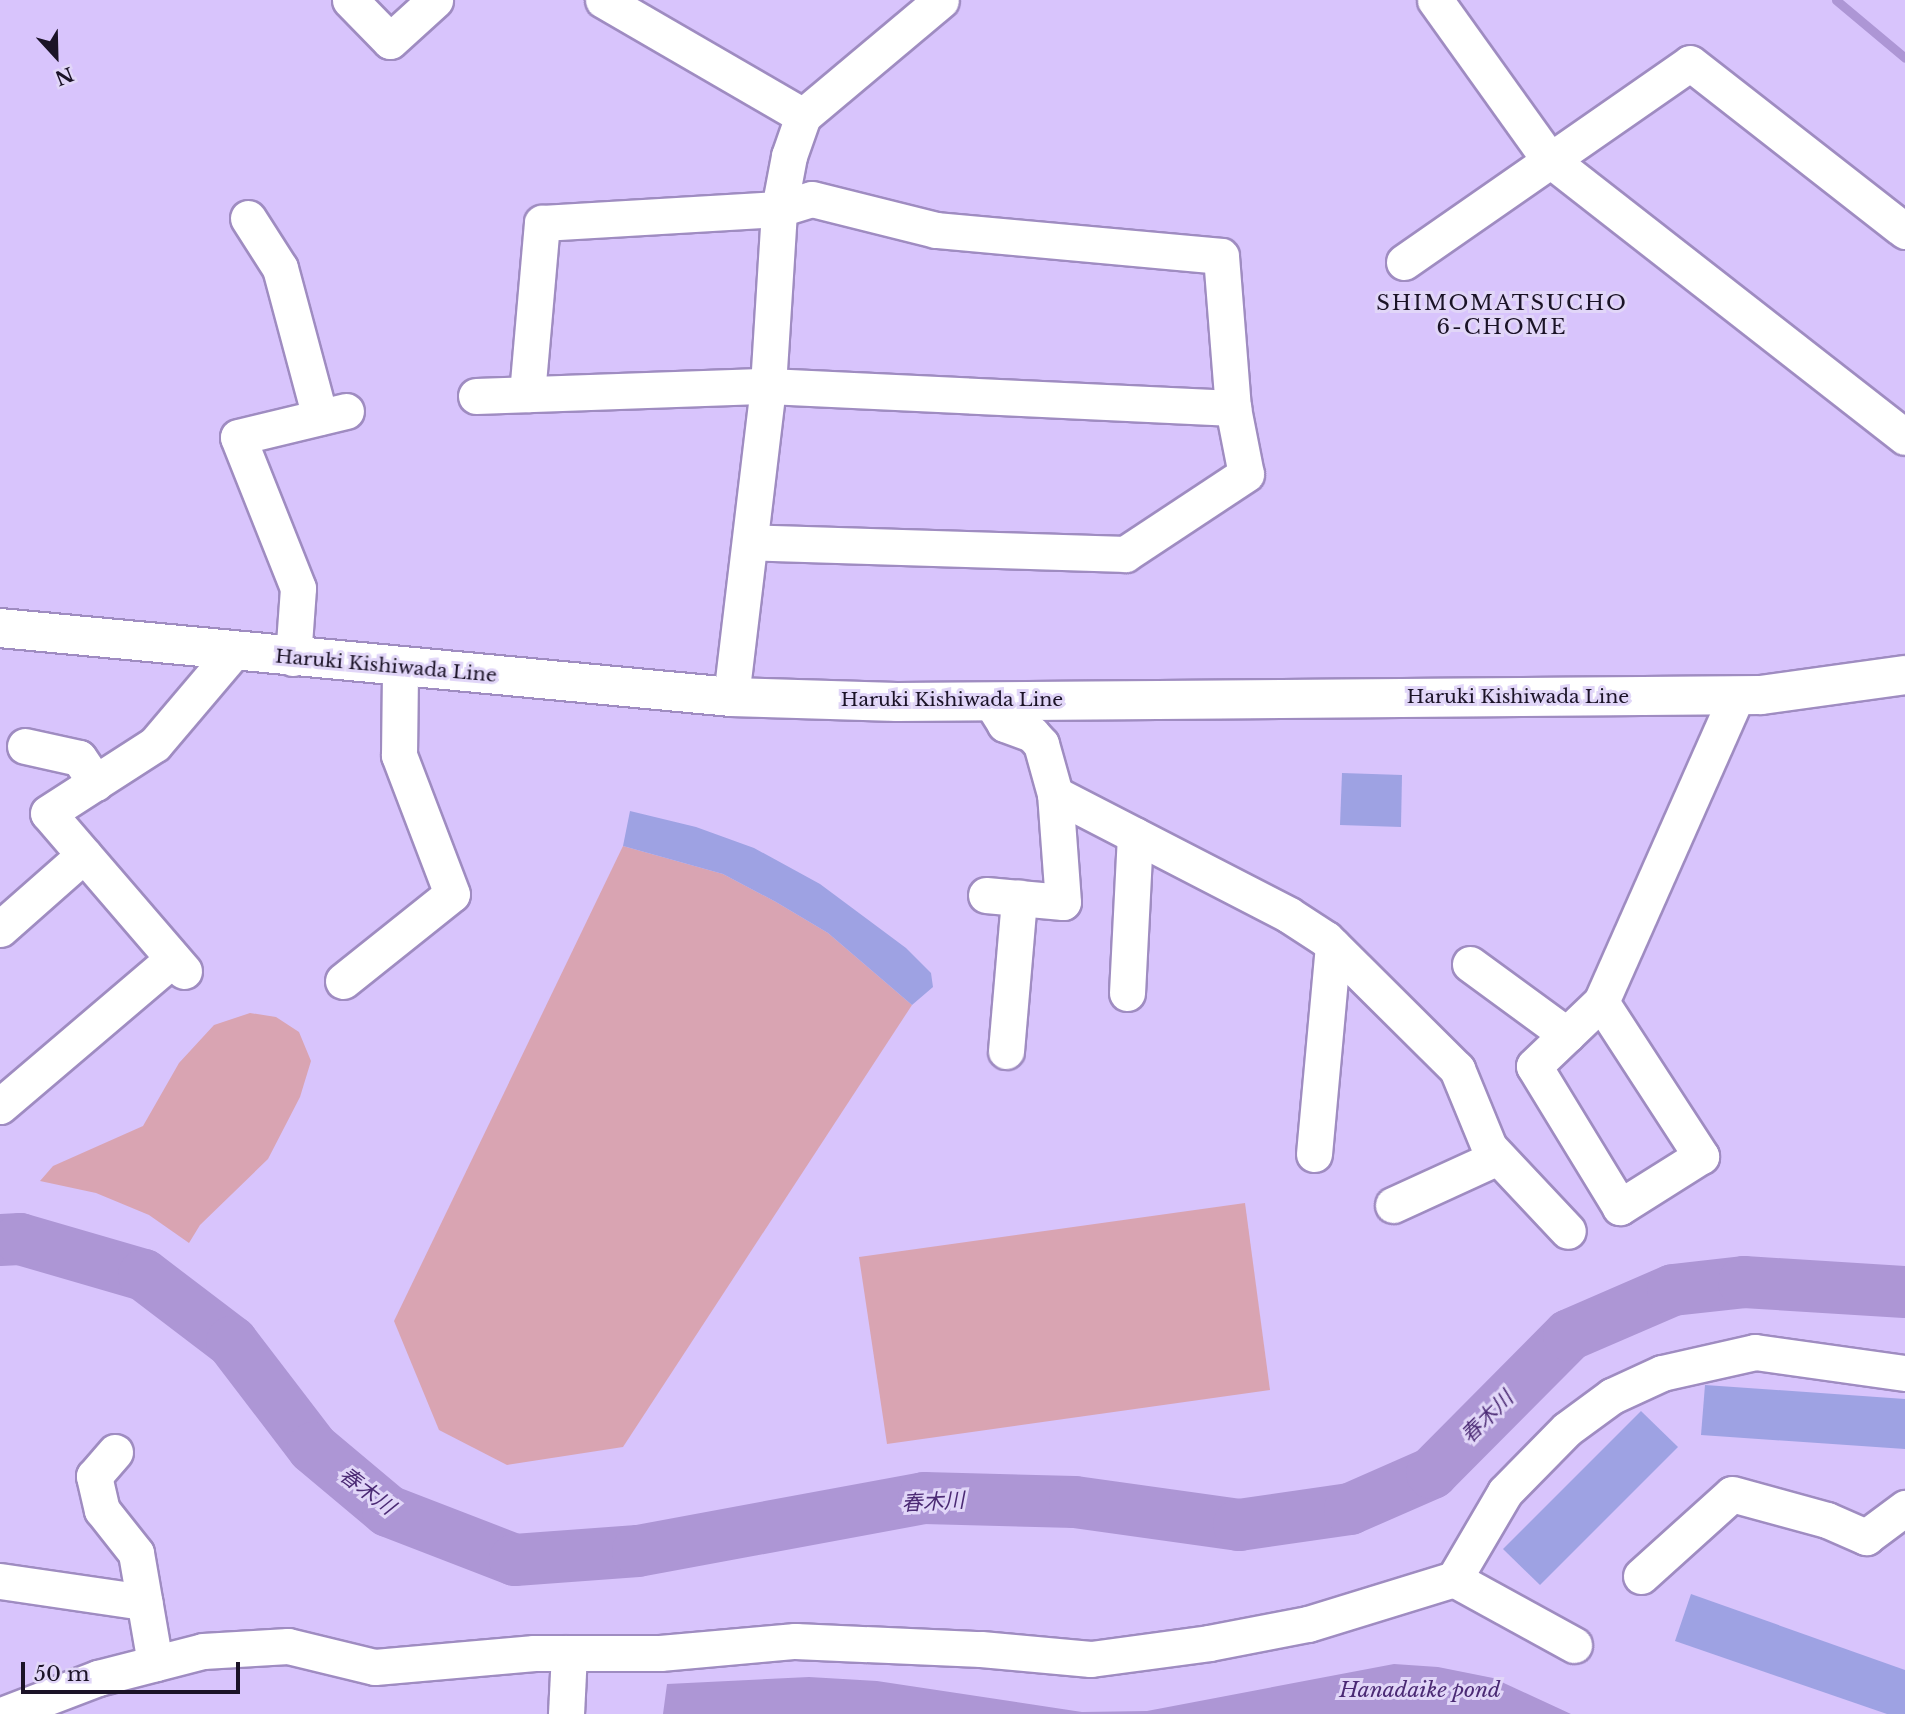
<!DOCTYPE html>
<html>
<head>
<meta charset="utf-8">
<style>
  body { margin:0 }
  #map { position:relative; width:1905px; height:1714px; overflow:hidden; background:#d8c4fc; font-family:"Libre Baskerville","Noto Sans JP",serif }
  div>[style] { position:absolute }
  .green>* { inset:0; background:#d9a4b2 }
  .water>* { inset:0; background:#ad96d5 }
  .stream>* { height:9px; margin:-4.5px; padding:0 4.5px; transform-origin:4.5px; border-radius:4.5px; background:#ad96d5 }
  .river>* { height:52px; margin:-26px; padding:0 26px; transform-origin:26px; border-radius:26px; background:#ad96d5 }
  .building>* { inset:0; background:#9ea2e3 }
  .roads { filter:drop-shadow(2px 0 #9f8cc1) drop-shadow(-2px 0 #9f8cc1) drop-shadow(0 2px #9f8cc1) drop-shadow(0 -2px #9f8cc1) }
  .street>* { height:35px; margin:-17.5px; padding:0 17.5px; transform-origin:17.5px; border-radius:17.5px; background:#fff }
  .secondary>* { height:38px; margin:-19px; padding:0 19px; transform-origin:19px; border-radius:19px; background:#fff }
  span { translate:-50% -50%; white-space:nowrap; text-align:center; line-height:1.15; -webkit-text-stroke:6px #e1d6f8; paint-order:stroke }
  .street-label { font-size:19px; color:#1b1327 }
  .neighbourhood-label { font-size:21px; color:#1b1327; letter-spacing:2px }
  .water-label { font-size:21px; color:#4b2a74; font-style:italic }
  .north { position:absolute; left:21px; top:21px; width:70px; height:70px; -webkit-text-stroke:5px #e1d6f8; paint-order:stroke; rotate:158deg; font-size:19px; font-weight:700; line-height:28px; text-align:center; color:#1b1327 }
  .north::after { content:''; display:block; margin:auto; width:24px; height:32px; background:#1b1327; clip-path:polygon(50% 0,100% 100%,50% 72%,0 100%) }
  .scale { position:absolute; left:21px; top:1662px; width:219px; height:32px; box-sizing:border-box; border:4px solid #1b1327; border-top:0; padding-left:9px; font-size:21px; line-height:24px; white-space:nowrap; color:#1b1327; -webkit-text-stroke:5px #e1d6f8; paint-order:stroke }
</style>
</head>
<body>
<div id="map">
  <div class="green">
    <i style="clip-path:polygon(623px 846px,723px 874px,776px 902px,828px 933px,912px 1005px,623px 1447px,507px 1465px,439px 1430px,394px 1321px)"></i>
    <i style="clip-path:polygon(250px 1013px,276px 1017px,299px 1032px,311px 1061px,300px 1097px,268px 1159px,200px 1225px,189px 1243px,149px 1215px,96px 1193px,40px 1181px,53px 1166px,143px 1126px,179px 1063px,214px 1025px)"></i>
    <i style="clip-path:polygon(1245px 1203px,1270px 1390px,887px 1444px,859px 1257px)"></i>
  </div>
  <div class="water">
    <i style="clip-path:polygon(1394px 1664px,1438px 1667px,1493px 1678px,1571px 1714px,663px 1714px,667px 1684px,809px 1677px,877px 1681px,1082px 1712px,1147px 1711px)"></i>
  </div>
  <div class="stream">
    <i style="left:1836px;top:0;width:90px;rotate:40deg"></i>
  </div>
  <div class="river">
    <i style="left:0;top:1240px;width:20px;rotate:-3deg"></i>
    <i style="left:20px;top:1239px;width:129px;rotate:16.2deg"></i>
    <i style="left:144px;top:1275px;width:111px;rotate:37.3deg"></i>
    <i style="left:232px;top:1342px;width:133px;rotate:52.6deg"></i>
    <i style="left:313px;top:1448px;width:98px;rotate:40deg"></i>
    <i style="left:388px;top:1511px;width:136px;rotate:21.1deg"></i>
    <i style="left:515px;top:1560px;width:123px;rotate:-4.2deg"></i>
    <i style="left:638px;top:1551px;width:291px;rotate:-10.5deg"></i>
    <i style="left:924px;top:1498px;width:151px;rotate:1.5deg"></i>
    <i style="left:1075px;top:1502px;width:166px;rotate:8deg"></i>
    <i style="left:1239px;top:1525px;width:112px;rotate:-8.2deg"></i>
    <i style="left:1350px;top:1509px;width:90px;rotate:-23.7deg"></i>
    <i style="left:1432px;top:1473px;width:194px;rotate:-45.2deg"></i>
    <i style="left:1569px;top:1335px;width:113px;rotate:-23.4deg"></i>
    <i style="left:1673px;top:1290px;width:71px;rotate:-6.4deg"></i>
    <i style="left:1744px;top:1282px;width:161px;rotate:3.6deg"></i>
  </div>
  <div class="building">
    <i style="clip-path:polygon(1342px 773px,1402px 775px,1401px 827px,1340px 825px)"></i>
    <i style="clip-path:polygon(630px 811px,696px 827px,754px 848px,820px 884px,906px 948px,931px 973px,933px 987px,912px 1005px,828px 933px,776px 902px,723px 874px,623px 846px)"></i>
    <i style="clip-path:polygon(1705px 1385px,1905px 1399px,1905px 1449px,1701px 1435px)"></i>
    <i style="clip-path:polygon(1641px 1411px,1678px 1447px,1540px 1585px,1503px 1549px)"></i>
    <i style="clip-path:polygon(1691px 1594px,1905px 1670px,1905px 1714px,1887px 1714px,1675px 1641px)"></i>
  </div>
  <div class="roads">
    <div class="street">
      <i style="left:350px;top:0;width:57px;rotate:45.7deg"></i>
      <i style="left:390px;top:41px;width:61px;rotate:-42.3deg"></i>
      <i style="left:603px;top:0;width:231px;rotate:30.1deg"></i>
      <i style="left:1435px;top:0;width:194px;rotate:54.4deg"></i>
      <i style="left:1548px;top:158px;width:453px;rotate:38deg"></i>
      <i style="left:248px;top:218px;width:59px;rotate:57.4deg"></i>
      <i style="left:280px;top:268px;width:154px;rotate:75deg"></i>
      <i style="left:1404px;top:262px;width:348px;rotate:-34.8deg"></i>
      <i style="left:1690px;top:63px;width:273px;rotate:38deg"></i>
      <i style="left:527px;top:394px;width:172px;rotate:-85deg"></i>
      <i style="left:542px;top:223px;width:237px;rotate:-3.4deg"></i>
      <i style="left:779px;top:209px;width:34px;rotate:-17deg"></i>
      <i style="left:812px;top:199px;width:128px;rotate:14deg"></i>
      <i style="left:936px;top:230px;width:286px;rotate:5.2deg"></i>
      <i style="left:1221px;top:256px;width:152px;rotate:85.5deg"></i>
      <i style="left:1233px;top:408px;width:67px;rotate:78.9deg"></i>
      <i style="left:1246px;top:474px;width:145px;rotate:146.5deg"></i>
      <i style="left:1125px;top:554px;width:375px;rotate:-178.2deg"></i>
      <i style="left:476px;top:396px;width:292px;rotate:-2deg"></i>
      <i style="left:768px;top:386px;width:466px;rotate:2.7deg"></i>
      <i style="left:293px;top:658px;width:70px;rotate:-85.9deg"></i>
      <i style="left:298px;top:588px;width:162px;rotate:-111.7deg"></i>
      <i style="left:238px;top:437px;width:111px;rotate:-13.5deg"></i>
      <i style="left:731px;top:697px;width:313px;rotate:-83.2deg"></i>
      <i style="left:768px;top:386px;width:177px;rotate:-86.4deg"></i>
      <i style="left:779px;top:209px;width:54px;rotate:-79.3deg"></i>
      <i style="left:789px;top:156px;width:42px;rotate:-70.7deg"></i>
      <i style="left:803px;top:116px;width:180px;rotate:-40deg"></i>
      <i style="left:25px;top:746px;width:55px;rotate:12.5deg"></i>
      <i style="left:79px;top:758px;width:30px;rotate:56deg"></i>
      <i style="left:1055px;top:794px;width:263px;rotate:27.3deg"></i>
      <i style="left:1289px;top:915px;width:44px;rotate:33deg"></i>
      <i style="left:1326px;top:939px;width:185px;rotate:44.8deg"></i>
      <i style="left:1457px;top:1069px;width:84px;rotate:67.7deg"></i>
      <i style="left:1489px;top:1147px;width:115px;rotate:46.8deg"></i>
      <i style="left:986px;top:895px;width:77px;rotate:5.2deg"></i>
      <i style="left:1063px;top:902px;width:108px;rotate:-94.2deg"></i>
      <i style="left:1055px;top:794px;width:52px;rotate:-105.6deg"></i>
      <i style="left:1041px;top:744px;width:13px;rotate:-132deg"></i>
      <i style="left:1032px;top:734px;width:29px;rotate:-160deg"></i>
      <i style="left:1005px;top:724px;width:26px;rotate:-122deg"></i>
      <i style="left:0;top:929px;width:112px;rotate:-41.4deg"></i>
      <i style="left:1470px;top:964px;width:120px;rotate:36.2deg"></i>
      <i style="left:184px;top:971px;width:208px;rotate:-130.7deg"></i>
      <i style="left:48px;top:813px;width:127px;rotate:-32.8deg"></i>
      <i style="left:155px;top:744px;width:121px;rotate:-49.7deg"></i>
      <i style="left:343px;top:981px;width:139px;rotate:-38.6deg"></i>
      <i style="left:452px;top:894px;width:149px;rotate:-110.9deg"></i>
      <i style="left:399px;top:755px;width:87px;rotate:-89.3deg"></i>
      <i style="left:1127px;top:993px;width:158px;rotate:-87.1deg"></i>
      <i style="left:1601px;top:1002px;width:184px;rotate:57deg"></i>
      <i style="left:1701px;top:1156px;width:96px;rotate:147.8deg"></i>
      <i style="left:1620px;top:1207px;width:165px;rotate:-121.4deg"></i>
      <i style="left:1534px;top:1066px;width:93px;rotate:-43.7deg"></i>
      <i style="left:1601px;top:1002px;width:336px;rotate:-66.1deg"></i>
      <i style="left:1006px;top:1051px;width:154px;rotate:-85.1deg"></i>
      <i style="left:0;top:1106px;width:227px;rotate:-40.4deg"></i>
      <i style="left:1314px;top:1154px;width:209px;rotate:-84.8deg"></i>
      <i style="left:1393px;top:1205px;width:115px;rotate:-24.6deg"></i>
      <i style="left:115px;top:1452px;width:32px;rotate:131deg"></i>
      <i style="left:94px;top:1476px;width:35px;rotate:77deg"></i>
      <i style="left:102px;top:1510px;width:55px;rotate:51.7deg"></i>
      <i style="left:136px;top:1553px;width:112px;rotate:80.2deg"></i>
      <i style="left:1641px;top:1576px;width:122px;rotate:-42deg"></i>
      <i style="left:1732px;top:1494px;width:98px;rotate:15.3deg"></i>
      <i style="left:1827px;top:1520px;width:43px;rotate:23.6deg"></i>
      <i style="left:1866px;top:1537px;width:49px;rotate:-36.6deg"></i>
      <i style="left:1454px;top:1579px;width:137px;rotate:28.8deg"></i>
      <i style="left:0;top:1581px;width:146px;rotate:8.3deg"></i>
      <i style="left:4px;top:1714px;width:101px;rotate:-21deg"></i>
      <i style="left:98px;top:1678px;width:108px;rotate:-14.4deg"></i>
      <i style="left:203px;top:1651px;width:85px;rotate:-3.4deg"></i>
      <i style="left:288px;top:1646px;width:89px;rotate:13.6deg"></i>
      <i style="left:375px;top:1667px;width:160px;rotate:-5deg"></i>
      <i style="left:534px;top:1653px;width:126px"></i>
      <i style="left:660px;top:1653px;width:136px;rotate:-5.1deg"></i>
      <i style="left:795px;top:1641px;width:186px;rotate:2.5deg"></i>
      <i style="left:981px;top:1649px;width:110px;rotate:5.2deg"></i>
      <i style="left:1091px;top:1659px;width:119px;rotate:-7.7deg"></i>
      <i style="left:1209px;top:1643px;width:101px;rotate:-10.9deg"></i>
      <i style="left:1308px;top:1624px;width:153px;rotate:-17.1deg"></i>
      <i style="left:1454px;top:1579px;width:101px;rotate:-59.6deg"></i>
      <i style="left:1505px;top:1492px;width:88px;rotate:-45.5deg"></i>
      <i style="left:1567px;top:1429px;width:56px;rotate:-36.3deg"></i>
      <i style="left:1612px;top:1396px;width:55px;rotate:-24.7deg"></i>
      <i style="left:1662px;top:1373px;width:95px;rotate:-12.7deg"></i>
      <i style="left:1755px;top:1352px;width:151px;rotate:8deg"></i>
      <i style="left:566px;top:1714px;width:61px;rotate:-87.2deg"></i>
    </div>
    <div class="secondary">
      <i style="left:0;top:628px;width:734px;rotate:5.39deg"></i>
      <i style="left:731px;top:697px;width:166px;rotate:1.7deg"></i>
      <i style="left:897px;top:702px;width:864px;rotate:-0.46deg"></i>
      <i style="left:1761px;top:695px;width:145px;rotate:-7.9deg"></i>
    </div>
  </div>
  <div class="street-label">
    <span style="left:386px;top:666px;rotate:5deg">Haruki Kishiwada Line</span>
    <span style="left:1518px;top:697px">Haruki Kishiwada Line</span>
    <span style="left:952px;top:700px">Haruki Kishiwada Line</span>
  </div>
  <div class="neighbourhood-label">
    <span style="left:1502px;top:315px">SHIMOMATSUCHO<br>6-CHOME</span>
  </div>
  <div class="water-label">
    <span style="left:1487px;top:1417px;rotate:-45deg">春木川</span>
    <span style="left:367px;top:1491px;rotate:37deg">春木川</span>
    <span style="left:933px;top:1502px;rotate:-3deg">春木川</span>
    <span style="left:1420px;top:1690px">Hanadaike pond</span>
  </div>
  <div class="north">N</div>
  <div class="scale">50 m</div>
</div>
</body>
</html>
